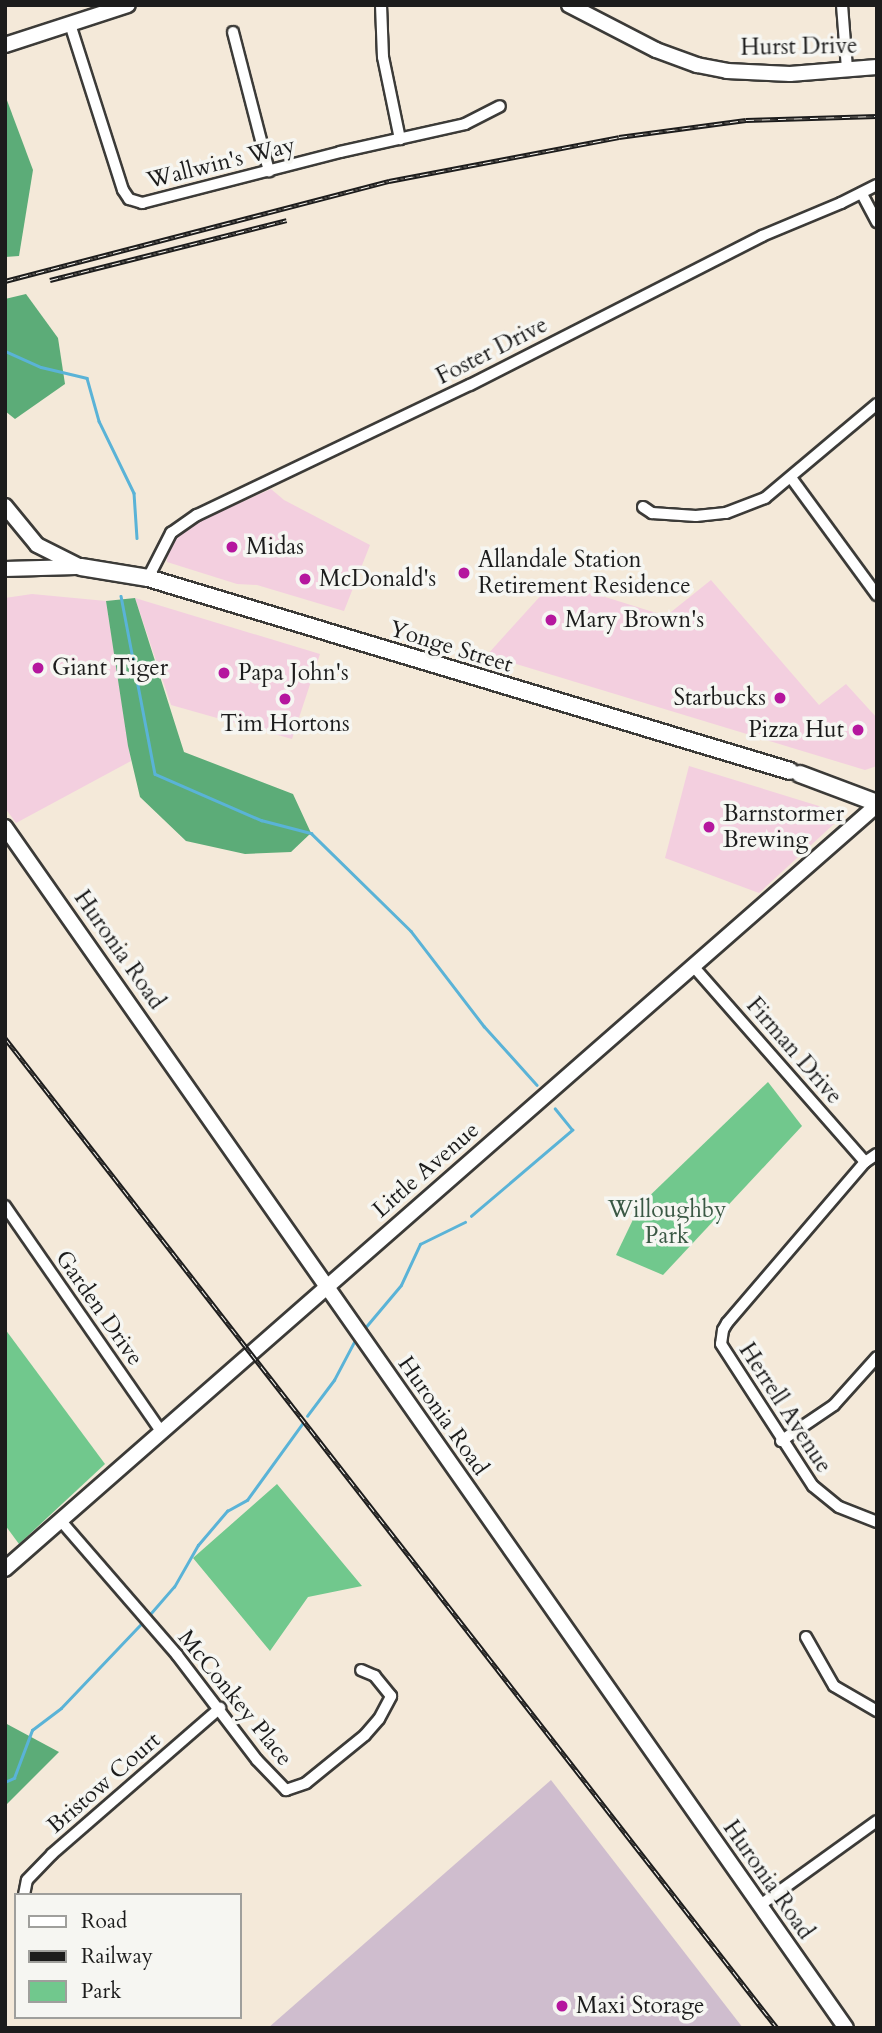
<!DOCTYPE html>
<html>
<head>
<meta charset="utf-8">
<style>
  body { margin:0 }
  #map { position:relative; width:882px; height:2033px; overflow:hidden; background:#f4e9d9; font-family:Cardo,serif }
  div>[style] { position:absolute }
  .built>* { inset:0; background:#f3cfdf }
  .industrial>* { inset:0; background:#cfbdce }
  .green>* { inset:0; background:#71c88d }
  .forest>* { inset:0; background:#5cac78 }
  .stream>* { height:2.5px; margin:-1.25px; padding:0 1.25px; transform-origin:1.25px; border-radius:1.25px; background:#5ab3d7 }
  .roads { filter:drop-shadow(2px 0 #3c3b38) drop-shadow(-2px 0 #3c3b38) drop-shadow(0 2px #3c3b38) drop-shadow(0 -2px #3c3b38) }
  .street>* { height:10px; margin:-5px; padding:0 5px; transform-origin:5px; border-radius:5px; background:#fff }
  .secondary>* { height:14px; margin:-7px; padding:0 7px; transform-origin:7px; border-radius:7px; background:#fff }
  .primary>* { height:16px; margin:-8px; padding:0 8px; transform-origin:8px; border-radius:8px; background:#fff }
  .rail>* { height:5px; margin-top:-2.5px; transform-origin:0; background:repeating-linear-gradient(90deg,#f6f6f2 0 8px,#1c1c1c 0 16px); box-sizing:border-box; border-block:2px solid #1c1c1c }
  .dots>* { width:19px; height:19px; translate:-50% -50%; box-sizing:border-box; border:4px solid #f6f6f2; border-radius:50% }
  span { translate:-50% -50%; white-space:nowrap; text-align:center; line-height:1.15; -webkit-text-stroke:7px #f6f6f2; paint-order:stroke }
  .street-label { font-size:23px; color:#1c1c1c }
  .poi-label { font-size:23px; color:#1c1c1c }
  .left { translate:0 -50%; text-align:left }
  .right { translate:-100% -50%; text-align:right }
  .park-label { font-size:23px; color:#3a5844 }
  .frame { position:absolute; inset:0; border:7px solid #1c1c1c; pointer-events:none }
  .legend { position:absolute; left:14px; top:1893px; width:228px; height:126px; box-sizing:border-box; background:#f6f6f2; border:2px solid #9f9f9c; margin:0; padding:9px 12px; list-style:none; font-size:21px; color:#1c1c1c }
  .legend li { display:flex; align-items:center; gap:14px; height:35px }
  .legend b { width:35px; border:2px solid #9f9f9c }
</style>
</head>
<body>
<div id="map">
  <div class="built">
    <i style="clip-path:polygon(271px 489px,284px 500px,370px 545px,344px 611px,257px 585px,237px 584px,167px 562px,168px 548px,176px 535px,201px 520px)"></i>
    <i style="clip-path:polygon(711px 580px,819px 705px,846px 684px,877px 718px,877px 766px,865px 770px,487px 655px,554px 581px,666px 616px)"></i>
    <i style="clip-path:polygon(32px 594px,106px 601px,131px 761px,16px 823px,5px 808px,5px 598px)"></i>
    <i style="clip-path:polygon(135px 598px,320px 654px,292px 739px,171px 705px)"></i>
    <i style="clip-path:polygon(689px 766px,835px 811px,835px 823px,759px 893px,665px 858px)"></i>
  </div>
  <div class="industrial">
    <i style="clip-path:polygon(551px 1780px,743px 2028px,268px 2028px)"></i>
  </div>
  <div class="green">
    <i style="clip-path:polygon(768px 1082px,802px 1126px,663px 1275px,616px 1255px,640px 1205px)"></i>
    <i style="clip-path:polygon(5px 1329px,105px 1464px,19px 1544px,5px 1525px)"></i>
    <i style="clip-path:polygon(277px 1484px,362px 1586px,308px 1597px,270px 1651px,193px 1558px)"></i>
  </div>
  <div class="forest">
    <i style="clip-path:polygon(5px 95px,33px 170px,19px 256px,5px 257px)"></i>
    <i style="clip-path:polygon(26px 294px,58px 338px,65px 384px,15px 419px,5px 411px,5px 299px)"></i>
    <i style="clip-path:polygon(135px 598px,184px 752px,293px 794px,311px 833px,291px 852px,245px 854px,186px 841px,140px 797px,128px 746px,106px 601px)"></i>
    <i style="clip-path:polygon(5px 1723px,59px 1752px,5px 1806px)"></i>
  </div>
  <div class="stream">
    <i style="left:5px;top:351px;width:39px;rotate:24deg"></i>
    <i style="left:41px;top:367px;width:47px;rotate:13.4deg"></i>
    <i style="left:87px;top:378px;width:45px;rotate:74.4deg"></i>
    <i style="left:99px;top:421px;width:80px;rotate:64.1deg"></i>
    <i style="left:134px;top:493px;width:45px;rotate:86.2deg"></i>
    <i style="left:121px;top:596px;width:181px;rotate:79.2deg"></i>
    <i style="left:155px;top:774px;width:116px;rotate:23.5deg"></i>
    <i style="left:261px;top:820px;width:52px;rotate:14.6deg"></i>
    <i style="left:311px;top:833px;width:140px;rotate:44.4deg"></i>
    <i style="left:411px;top:931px;width:120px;rotate:52.5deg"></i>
    <i style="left:484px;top:1026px;width:79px;rotate:48.1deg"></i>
    <i style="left:471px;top:1216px;width:133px;rotate:-40.4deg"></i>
    <i style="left:572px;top:1130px;width:27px;rotate:-129deg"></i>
    <i style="left:364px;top:1329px;width:57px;rotate:-49.9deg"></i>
    <i style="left:401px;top:1285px;width:45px;rotate:-65.1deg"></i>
    <i style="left:420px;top:1244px;width:50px;rotate:-26.1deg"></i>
    <i style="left:307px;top:1416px;width:45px;rotate:-53.1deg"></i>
    <i style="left:334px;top:1380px;width:43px;rotate:-62.2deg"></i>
    <i style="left:151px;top:1613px;width:35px;rotate:-49deg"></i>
    <i style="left:174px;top:1587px;width:48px;rotate:-60.3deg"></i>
    <i style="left:198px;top:1545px;width:45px;rotate:-49.5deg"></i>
    <i style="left:227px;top:1511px;width:23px;rotate:-29deg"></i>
    <i style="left:247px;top:1500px;width:94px;rotate:-54.1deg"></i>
    <i style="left:5px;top:1782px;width:10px;rotate:-24deg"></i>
    <i style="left:14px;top:1778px;width:51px;rotate:-69.4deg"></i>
    <i style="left:32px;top:1730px;width:36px;rotate:-37deg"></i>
    <i style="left:61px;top:1708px;width:115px;rotate:-46.4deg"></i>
  </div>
  <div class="roads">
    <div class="street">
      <i style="left:381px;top:5px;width:52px;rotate:87.8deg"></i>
      <i style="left:383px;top:57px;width:84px;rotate:78.3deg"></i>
      <i style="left:842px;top:5px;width:64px;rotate:85.5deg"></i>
      <i style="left:70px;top:24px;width:174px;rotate:72.3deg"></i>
      <i style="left:123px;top:190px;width:11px;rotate:56deg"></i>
      <i style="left:129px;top:199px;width:14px;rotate:17deg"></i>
      <i style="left:142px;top:203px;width:204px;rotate:-14.4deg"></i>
      <i style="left:340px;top:152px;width:128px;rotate:-12.6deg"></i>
      <i style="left:465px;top:124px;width:39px;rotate:-27deg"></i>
      <i style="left:233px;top:32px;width:144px;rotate:75.5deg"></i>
      <i style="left:862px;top:194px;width:32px;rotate:62deg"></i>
      <i style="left:792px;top:479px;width:144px;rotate:53.8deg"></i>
      <i style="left:643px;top:507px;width:11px;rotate:34deg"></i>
      <i style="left:652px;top:513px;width:44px;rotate:3.9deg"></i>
      <i style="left:696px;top:516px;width:30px;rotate:-6deg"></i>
      <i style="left:726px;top:513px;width:42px;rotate:-21deg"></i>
      <i style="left:765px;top:498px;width:146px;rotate:-40deg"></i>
      <i style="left:148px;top:578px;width:51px;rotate:-62.9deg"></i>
      <i style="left:171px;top:533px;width:32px;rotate:-35deg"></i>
      <i style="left:197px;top:515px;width:302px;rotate:-25.5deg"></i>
      <i style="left:470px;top:385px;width:328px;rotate:-27deg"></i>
      <i style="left:762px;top:236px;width:86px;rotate:-22.7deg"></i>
      <i style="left:841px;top:203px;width:40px;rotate:-26.6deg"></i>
      <i style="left:693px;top:966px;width:261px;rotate:48.7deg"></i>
      <i style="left:877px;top:1154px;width:14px;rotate:146deg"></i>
      <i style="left:865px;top:1162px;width:212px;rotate:130.6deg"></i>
      <i style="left:727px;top:1323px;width:8px;rotate:120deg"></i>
      <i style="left:723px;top:1330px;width:14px;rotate:98deg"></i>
      <i style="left:721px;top:1344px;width:169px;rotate:57.1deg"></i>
      <i style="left:813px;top:1486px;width:33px;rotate:39deg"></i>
      <i style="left:839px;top:1507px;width:41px;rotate:21.5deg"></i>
      <i style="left:5px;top:1206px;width:276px;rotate:55.3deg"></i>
      <i style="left:781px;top:1441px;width:64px;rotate:-34.2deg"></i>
      <i style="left:834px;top:1405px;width:64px;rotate:-48.1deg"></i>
      <i style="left:61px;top:1521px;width:177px;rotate:49.1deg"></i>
      <i style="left:177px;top:1655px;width:132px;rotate:52.7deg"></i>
      <i style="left:257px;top:1760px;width:42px;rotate:46deg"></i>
      <i style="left:286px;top:1790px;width:21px;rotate:-19deg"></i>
      <i style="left:306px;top:1783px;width:76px;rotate:-39.1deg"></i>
      <i style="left:365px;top:1735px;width:21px;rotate:-49deg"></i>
      <i style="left:379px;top:1719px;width:26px;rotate:-62deg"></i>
      <i style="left:391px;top:1696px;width:26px;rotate:-129deg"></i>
      <i style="left:375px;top:1676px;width:15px;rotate:-157deg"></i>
      <i style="left:806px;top:1637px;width:56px;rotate:60.3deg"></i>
      <i style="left:834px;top:1686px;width:50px;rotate:30.2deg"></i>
      <i style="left:24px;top:1895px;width:15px;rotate:-79deg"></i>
      <i style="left:27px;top:1880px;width:36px;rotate:-46deg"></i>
      <i style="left:52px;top:1854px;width:223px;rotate:-41deg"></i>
      <i style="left:759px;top:1906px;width:145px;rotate:-35.8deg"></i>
    </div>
    <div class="secondary">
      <i style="left:569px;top:5px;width:98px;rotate:27.3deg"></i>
      <i style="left:656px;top:50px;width:44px;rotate:20.1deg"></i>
      <i style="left:697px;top:65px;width:31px;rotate:11deg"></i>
      <i style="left:727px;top:71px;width:63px;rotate:2.7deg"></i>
      <i style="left:790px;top:74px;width:87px;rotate:-4.6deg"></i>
      <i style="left:5px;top:45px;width:129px;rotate:-18deg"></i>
      <i style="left:5px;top:506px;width:50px;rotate:50.6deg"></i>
      <i style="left:37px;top:545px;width:49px;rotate:26.6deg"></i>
      <i style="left:5px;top:569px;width:71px;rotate:-1.6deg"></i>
      <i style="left:5px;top:827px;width:1466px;rotate:55deg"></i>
      <i style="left:5px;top:1569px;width:1159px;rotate:-41.22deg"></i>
    </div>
    <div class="primary">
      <i style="left:81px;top:567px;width:68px;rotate:9.3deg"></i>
      <i style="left:148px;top:578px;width:670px;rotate:16.73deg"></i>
      <i style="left:800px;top:774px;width:82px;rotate:20.6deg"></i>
    </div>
  </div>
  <div class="rail">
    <i style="left:50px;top:280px;width:244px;rotate:-14.2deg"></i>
    <i style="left:5px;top:281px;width:397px;rotate:-14.6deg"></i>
    <i style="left:389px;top:181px;width:234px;rotate:-10.8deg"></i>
    <i style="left:619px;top:137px;width:128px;rotate:-7.6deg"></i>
    <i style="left:746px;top:120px;width:131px;rotate:-1.7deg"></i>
    <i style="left:5px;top:1038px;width:1255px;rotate:52.05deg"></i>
  </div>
  <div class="dots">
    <i style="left:232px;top:547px;background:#b5179e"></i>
    <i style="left:464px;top:573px;background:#b5179e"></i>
    <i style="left:305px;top:579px;background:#b5179e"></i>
    <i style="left:551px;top:620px;background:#b5179e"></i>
    <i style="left:38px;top:668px;background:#b5179e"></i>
    <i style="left:224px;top:673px;background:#b5179e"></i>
    <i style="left:780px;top:698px;background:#b5179e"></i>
    <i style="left:285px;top:699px;background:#b5179e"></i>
    <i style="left:858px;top:730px;background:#b5179e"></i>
    <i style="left:709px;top:827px;background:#b5179e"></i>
    <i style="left:562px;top:2006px;background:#b5179e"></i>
  </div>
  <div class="street-label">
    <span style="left:799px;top:47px;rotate:-1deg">Hurst Drive</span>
    <span style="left:221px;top:163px;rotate:-14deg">Wallwin's Way</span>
    <span style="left:492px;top:351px;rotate:-27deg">Foster Drive</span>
    <span style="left:451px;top:647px;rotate:17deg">Yonge Street</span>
    <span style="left:119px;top:950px;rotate:55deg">Huronia Road</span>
    <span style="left:794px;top:1051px;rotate:49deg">Firman Drive</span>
    <span style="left:426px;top:1170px;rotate:-41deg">Little Avenue</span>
    <span style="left:99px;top:1308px;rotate:55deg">Garden Drive</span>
    <span style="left:785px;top:1408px;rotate:57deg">Herrell Avenue</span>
    <span style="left:443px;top:1416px;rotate:55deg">Huronia Road</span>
    <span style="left:235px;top:1698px;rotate:51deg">McConkey Place</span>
    <span style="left:104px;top:1783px;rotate:-41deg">Bristow Court</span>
    <span style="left:768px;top:1880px;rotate:55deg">Huronia Road</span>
  </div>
  <div class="poi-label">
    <span class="left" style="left:246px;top:547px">Midas</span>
    <span class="left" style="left:478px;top:573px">Allandale Station<br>Retirement Residence</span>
    <span class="left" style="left:319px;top:579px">McDonald's</span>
    <span class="left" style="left:565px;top:620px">Mary Brown's</span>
    <span class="left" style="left:52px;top:668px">Giant Tiger</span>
    <span class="left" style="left:238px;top:673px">Papa John's</span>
    <span class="right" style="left:766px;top:698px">Starbucks</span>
    <span style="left:285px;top:724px">Tim Hortons</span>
    <span class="right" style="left:844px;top:730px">Pizza Hut</span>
    <span class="left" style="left:723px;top:827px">Barnstormer<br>Brewing</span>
    <span class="left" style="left:576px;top:2006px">Maxi Storage</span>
  </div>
  <div class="park-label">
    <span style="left:667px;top:1223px">Willoughby<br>Park</span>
  </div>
  <div class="frame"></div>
  <ul class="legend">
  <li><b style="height:9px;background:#fff"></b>Road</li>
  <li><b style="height:9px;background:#1c1c1c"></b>Railway</li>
  <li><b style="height:19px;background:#71c88d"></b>Park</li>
  </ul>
</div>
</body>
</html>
